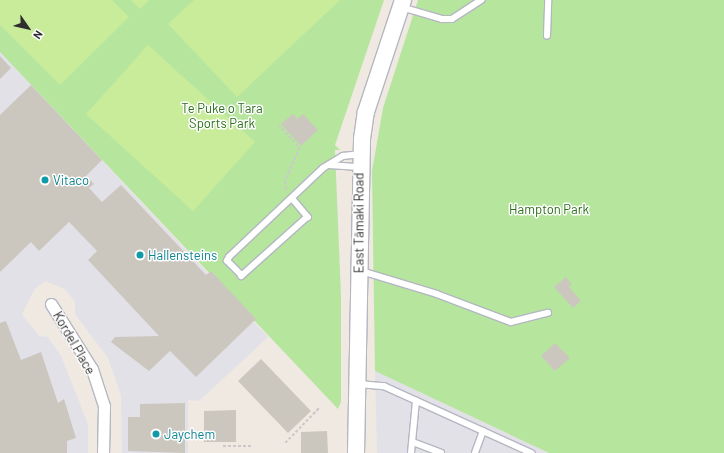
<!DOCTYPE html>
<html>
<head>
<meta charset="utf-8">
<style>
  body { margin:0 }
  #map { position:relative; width:724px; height:453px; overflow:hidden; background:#efe9e1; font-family:Barlow,sans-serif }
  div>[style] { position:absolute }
  .industrial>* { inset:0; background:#e3e1e8 }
  .green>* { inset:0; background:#b6e59e }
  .pitch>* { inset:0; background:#c9ec9a }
  .building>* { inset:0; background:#cbc7bf }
  .path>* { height:1.5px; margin-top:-0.75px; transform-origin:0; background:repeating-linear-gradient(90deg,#c9c9c9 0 3px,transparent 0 5px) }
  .roads { filter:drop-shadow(1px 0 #b4b7c1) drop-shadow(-1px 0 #b4b7c1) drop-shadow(0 1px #b4b7c1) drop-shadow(0 -1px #b4b7c1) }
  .service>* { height:5.5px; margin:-2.75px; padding:0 2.75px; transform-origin:2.75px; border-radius:2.75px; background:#fff }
  .minor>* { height:11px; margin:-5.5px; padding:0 5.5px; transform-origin:5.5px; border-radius:5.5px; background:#fff }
  .secondary>* { height:16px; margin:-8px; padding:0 8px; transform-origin:8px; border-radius:8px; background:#fff }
  .dots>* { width:11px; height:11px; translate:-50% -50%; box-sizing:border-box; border:2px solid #fff; border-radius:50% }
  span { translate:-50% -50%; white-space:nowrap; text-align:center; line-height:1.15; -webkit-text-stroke:3px #fff; paint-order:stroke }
  .park-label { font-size:13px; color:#2c6e1b }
  .culture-label { font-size:13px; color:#0d838f }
  .left { translate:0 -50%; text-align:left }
  .street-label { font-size:13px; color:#2e2e2e }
  .north { position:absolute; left:8px; top:8px; width:40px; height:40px; -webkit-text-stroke:3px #fff; paint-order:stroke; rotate:124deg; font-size:11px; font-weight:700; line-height:16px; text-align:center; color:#2e2e2e }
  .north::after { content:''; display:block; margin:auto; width:14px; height:18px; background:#2e2e2e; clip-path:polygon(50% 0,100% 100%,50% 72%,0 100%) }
</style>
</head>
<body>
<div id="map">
  <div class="industrial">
    <i style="clip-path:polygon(0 52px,268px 337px,199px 401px,188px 400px,188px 453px,122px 453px,121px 395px,108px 358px,75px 314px,75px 302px,65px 289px,45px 281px,34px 290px,22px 314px,39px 336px,48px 337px,61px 356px,88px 424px,88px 453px,0 453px)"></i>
    <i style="clip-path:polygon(375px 371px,549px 453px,377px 453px)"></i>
  </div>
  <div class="green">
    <i style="clip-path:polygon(0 0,384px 0,335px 145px,340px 150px,335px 150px,341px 296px,341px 402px,338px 409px,0 52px)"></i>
    <i style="clip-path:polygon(418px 0,724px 0,724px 453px,549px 453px,375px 371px,372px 171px,383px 108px)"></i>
  </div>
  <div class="pitch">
    <i style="clip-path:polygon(0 0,112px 0,129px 17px,60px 85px,0 25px)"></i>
    <i style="clip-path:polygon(131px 0,149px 0,140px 9px)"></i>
    <i style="clip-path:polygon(194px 0,340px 0,237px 97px,168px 24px)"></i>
    <i style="clip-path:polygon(148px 45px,255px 142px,193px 211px,86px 114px)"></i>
  </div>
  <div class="building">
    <i style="clip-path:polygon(0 56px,11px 68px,0 79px)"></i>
    <i style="clip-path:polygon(31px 85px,102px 160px,86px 176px,94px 184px,89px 188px,102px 202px,121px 185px,206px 275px,211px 271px,256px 319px,196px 377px,170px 351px,149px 371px,111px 342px,115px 337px,159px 336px,88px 260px,97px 251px,69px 222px,39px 251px,31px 242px,0 272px,0 115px)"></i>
    <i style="clip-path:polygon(293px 114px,297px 119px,303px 114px,318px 130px,301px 146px,281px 124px)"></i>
    <i style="clip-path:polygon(566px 277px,572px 285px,569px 287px,581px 301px,573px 308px,554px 287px)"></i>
    <i style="clip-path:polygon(6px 321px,21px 360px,41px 352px,58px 403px,64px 399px,76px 438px,67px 441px,67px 453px,0 453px,0 323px)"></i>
    <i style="clip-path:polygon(555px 343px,570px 358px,555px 371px,541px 356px)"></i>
    <i style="clip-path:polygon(261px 359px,311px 411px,288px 433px,238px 381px)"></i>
    <i style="clip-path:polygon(185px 403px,185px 453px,128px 451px,128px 417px,140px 417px,140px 404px)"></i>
    <i style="clip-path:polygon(236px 410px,236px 442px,204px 442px,204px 411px)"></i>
    <i style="clip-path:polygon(327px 431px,328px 453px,301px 453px,301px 432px)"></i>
  </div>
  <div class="path">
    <i style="left:279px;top:125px;width:31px;rotate:48deg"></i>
    <i style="left:300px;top:148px;width:37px;rotate:114deg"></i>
    <i style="left:285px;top:182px;width:9px;rotate:77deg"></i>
    <i style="left:285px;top:443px;width:49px;rotate:-45.8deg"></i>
    <i style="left:223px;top:446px;width:28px"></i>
  </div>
  <div class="roads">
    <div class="service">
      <i style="left:401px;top:7px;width:43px;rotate:16.3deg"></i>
      <i style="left:442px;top:19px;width:10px"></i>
      <i style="left:452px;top:19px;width:35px;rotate:-33deg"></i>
      <i style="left:547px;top:36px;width:36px;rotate:-88deg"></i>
      <i style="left:329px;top:165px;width:30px;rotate:4deg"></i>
      <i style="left:292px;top:198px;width:25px;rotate:50deg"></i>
      <i style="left:308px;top:217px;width:89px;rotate:138.2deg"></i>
      <i style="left:242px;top:276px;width:21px;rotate:-135deg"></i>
      <i style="left:227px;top:261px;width:4px;rotate:-63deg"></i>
      <i style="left:229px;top:257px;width:129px;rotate:-43.4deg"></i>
      <i style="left:323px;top:168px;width:23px;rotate:-31deg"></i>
      <i style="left:343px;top:156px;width:18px;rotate:-6deg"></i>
      <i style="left:361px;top:271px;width:79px;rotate:16.8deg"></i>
      <i style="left:437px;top:294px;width:79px;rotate:20.7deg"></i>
      <i style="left:511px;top:322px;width:38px;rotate:-14deg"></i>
      <i style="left:359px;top:384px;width:25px;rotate:5deg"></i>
      <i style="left:384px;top:386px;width:162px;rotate:24.4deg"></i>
      <i style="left:413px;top:442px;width:30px;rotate:21deg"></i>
      <i style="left:411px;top:453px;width:52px;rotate:-84.5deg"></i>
      <i style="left:475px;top:453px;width:23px;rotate:-70deg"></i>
    </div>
    <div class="minor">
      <i style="left:51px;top:304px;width:77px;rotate:57.8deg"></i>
      <i style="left:92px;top:369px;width:39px;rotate:72deg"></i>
      <i style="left:104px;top:406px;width:47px;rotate:91.2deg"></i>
    </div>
    <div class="secondary">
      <i style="left:356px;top:453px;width:314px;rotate:-88.9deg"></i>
      <i style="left:362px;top:139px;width:27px;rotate:-82deg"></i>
      <i style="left:366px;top:112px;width:118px;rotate:-71.7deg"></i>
    </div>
  </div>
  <div class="dots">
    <i style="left:45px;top:180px;background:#0f9aa8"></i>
    <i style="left:140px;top:255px;background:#0f9aa8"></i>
    <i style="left:156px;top:434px;background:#0f9aa8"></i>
  </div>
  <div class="park-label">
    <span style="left:222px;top:116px">Te Puke o Tara<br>Sports Park</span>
    <span style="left:549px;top:209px">Hampton Park</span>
  </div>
  <div class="culture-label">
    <span class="left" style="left:53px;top:180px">Vitaco</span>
    <span class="left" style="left:148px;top:255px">Hallensteins</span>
    <span class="left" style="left:164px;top:434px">Jaychem</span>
  </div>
  <div class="street-label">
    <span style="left:359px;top:223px;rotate:-90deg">East Tāmaki Road</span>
    <span style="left:74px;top:343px;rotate:60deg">Kordel Place</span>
  </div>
  <div class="north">N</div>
</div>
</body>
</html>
